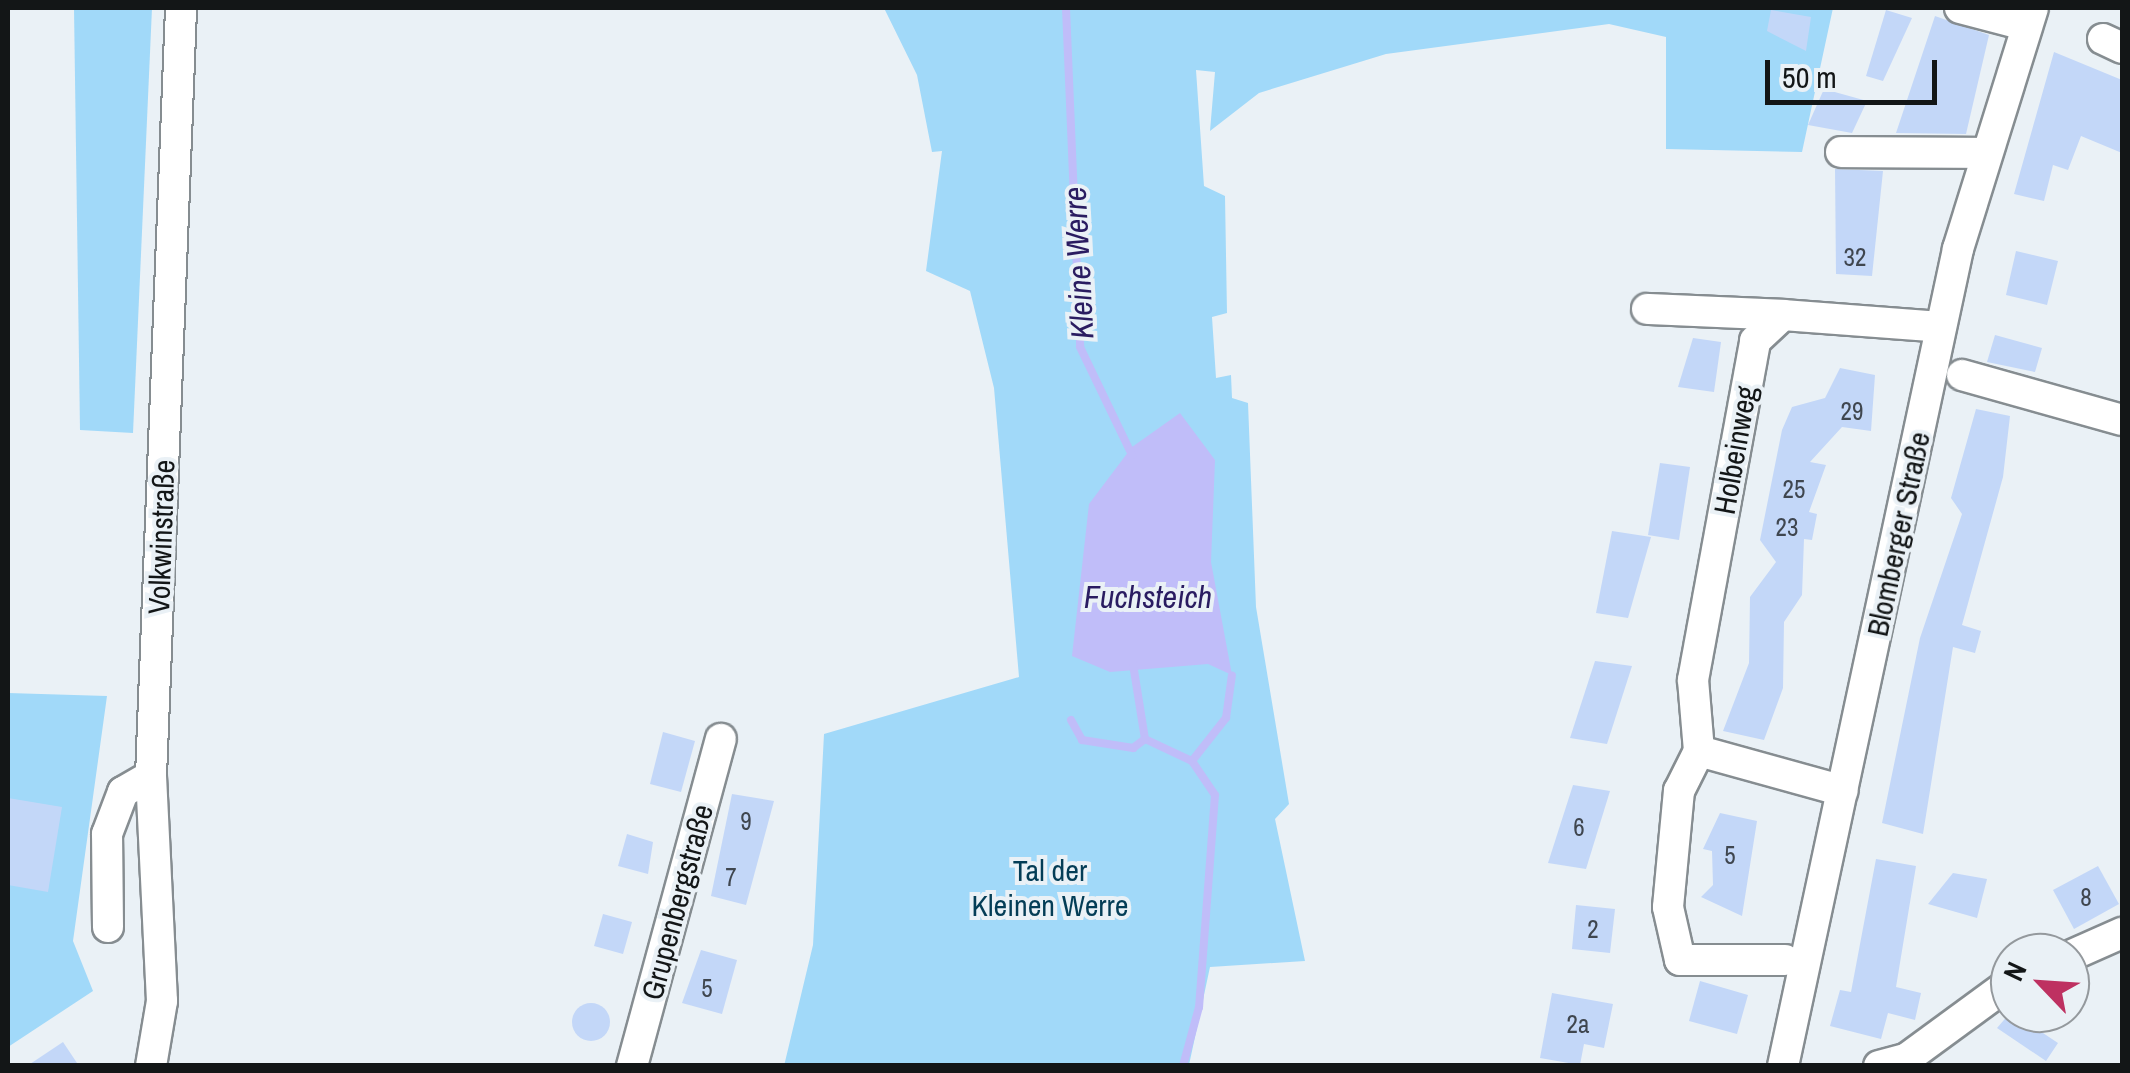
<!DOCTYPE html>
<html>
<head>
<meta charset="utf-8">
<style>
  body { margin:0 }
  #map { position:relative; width:2130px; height:1073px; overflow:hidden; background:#eaf1f6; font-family:"Archivo Narrow",sans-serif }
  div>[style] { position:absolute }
  .green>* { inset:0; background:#a1d9f9 }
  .water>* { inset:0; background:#c0bdf9 }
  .stream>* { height:8px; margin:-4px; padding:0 4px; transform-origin:4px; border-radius:4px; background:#c0bdf9 }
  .building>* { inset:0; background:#c3d7f8 }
  .round { border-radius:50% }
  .roads { filter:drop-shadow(2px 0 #868d91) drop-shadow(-2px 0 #868d91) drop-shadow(0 2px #868d91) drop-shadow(0 -2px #868d91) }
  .minor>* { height:30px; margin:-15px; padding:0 15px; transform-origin:15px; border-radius:15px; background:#fff }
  span { translate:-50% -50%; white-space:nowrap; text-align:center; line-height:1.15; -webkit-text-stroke:8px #eaf1f6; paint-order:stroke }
  .number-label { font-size:25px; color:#3f464f }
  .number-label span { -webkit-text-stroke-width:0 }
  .street-label { font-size:30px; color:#131617 }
  .park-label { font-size:30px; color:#043d56 }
  .water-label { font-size:32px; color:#2a1c61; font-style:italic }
  .frame { position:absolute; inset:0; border:10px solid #131617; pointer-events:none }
  .north { position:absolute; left:1990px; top:933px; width:100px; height:100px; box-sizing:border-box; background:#eaf1f6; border:2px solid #94999d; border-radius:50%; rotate:295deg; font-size:28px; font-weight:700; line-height:40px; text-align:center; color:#131617 }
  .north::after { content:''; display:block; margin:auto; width:35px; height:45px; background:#be3161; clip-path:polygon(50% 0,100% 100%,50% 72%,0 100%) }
  .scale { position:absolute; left:1765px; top:60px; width:172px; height:45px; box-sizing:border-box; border:5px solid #131617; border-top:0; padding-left:12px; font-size:30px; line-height:35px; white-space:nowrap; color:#131617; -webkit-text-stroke:8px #eaf1f6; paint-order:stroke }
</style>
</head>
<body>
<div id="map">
  <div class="green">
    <i style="clip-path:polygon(74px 8px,152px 8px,133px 433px,80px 430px)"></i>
    <i style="clip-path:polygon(884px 8px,1833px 8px,1802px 152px,1666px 149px,1666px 37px,1609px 24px,1386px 54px,1259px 93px,1210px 131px,1215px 72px,1196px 70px,1204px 186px,1225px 196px,1227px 313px,1212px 317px,1216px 378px,1231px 375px,1232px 398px,1248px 403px,1256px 607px,1289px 804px,1275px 819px,1305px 961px,1210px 967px,1189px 1065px,784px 1066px,813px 945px,824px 734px,1019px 677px,994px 388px,970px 291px,926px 271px,942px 151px,932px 152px,917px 75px)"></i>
    <i style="clip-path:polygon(8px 693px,107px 696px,73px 941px,93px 991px,8px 1047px)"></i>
  </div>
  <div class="water">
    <i style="clip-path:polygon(1180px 413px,1215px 460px,1211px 562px,1232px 675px,1208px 664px,1110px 672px,1072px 656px,1089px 504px,1132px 447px)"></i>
  </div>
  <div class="stream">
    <i style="left:1066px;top:8px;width:339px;rotate:87.6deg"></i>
    <i style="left:1080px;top:347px;width:120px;rotate:64.3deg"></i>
    <i style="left:1133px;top:664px;width:76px;rotate:80.9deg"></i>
    <i style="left:1145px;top:739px;width:52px;rotate:25.1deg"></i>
    <i style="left:1192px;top:761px;width:41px;rotate:55.9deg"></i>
    <i style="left:1215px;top:795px;width:213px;rotate:94.3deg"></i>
    <i style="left:1199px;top:1007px;width:61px;rotate:105.2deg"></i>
    <i style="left:1071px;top:720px;width:23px;rotate:61deg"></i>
    <i style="left:1082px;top:740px;width:52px;rotate:8.9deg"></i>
    <i style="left:1133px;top:748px;width:15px;rotate:-37deg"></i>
    <i style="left:1192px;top:761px;width:55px;rotate:-51.7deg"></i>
    <i style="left:1226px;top:718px;width:43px;rotate:-82.1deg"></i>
  </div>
  <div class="building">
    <i style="clip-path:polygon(1771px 10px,1811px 17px,1806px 51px,1767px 31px)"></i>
    <i style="clip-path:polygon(1886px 10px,1912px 18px,1883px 81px,1866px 76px)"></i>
    <i style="clip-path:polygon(1935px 16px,1989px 35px,1966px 134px,1896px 133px)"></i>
    <i style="clip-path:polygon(2054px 52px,2122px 80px,2122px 153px,2081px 136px,2068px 170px,2053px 165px,2044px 201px,2014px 194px)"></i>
    <i style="clip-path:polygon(1824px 89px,1867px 101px,1852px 133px,1808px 125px)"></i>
    <i style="clip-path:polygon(1835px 169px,1883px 171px,1872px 276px,1836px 274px)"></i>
    <i style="clip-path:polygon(2016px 251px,2058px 261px,2047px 305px,2006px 295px)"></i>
    <i style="clip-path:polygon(1995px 335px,2042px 348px,2035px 372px,1987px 362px)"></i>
    <i style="clip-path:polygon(1693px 338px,1721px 342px,1714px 392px,1678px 387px)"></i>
    <i style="clip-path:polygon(1840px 368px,1875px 375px,1871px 431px,1842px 427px,1810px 462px,1826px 465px,1809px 512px,1817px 514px,1812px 540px,1804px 539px,1802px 595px,1784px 622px,1783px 688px,1764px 740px,1723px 731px,1749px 663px,1750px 597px,1776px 562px,1760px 540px,1782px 430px,1792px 407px,1825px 398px)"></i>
    <i style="clip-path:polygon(1976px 409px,2010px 416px,2003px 477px,1962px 625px,1981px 631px,1975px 653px,1953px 647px,1923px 834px,1882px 823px,1920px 638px,1962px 514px,1951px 498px)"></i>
    <i style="clip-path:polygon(1660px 463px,1690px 467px,1679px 540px,1648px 535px)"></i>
    <i style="clip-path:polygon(1612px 531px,1651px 537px,1628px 618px,1596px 613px)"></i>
    <i style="clip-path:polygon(1595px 661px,1632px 666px,1607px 744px,1570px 738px)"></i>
    <i style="clip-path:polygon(663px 732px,695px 741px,681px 792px,650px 784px)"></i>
    <i style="clip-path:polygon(1573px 785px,1610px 791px,1586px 869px,1548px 863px)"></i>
    <i style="clip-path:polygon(732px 794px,774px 801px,746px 905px,711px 896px)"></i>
    <i style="clip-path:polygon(8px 798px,62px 807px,48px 892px,8px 885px)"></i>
    <i style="clip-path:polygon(1720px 813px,1757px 821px,1742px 916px,1701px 897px,1713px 885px,1712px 851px,1703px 849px)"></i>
    <i style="clip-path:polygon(627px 834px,653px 842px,648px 874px,618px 866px)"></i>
    <i style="clip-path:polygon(1876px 859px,1916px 866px,1896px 987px,1921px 993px,1915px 1020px,1888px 1013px,1881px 1039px,1830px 1026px,1840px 990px,1851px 992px)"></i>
    <i style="clip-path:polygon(2098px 866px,2119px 904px,2074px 929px,2053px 890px)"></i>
    <i style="clip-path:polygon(1953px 873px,1987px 879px,1977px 918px,1928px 904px)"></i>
    <i style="clip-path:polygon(1576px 905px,1615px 909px,1610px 953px,1572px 949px)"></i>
    <i style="clip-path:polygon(603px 914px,632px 922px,623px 954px,594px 946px)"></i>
    <i style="clip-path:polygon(701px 950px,737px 960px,722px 1014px,682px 1003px)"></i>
    <i style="clip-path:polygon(1700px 981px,1748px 995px,1737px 1034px,1689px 1021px)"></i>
    <i style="clip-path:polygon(1552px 993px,1613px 1004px,1604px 1048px,1584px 1044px,1580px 1065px,1540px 1058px)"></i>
    <i class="round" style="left:572px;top:1003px;width:38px;height:38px"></i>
    <i style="clip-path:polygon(2010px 1013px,2047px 1022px,2040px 1031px,2058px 1043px,2046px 1061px,1997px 1028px)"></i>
    <i style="clip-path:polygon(63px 1042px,79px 1066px,27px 1066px)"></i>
  </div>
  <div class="roads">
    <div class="minor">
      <i style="left:1960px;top:8px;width:67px;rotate:14.7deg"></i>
      <i style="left:2103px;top:39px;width:21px;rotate:25deg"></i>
      <i style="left:1841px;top:152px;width:141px;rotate:0.4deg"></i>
      <i style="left:1647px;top:309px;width:136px;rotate:2.5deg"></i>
      <i style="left:1962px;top:375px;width:166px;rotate:15.7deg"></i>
      <i style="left:1699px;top:751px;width:149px;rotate:15.5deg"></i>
      <i style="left:108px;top:927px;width:93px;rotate:-90.6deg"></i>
      <i style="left:107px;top:834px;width:45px;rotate:-69.1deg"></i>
      <i style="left:123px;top:792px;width:32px;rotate:-30deg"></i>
      <i style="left:2070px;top:956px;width:57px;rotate:-23.9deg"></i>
      <i style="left:1785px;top:960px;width:105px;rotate:180deg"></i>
      <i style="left:1680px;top:960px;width:54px;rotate:-102.8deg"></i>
      <i style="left:1668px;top:907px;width:117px;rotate:-84.6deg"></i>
      <i style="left:1679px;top:791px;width:45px;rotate:-63.4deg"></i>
      <i style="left:1699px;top:751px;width:71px;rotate:-94.8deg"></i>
      <i style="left:1693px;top:680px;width:345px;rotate:-79.6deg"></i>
      <i style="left:1755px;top:341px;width:38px;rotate:-43deg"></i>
      <i style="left:1783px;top:315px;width:158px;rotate:4.3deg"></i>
      <i style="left:151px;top:1066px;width:66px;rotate:-80.4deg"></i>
      <i style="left:162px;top:1001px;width:225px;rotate:-92.8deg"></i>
      <i style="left:151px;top:776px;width:769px;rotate:-87.76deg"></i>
      <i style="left:632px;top:1066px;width:339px;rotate:-74.8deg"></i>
      <i style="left:1783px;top:1066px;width:836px;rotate:-77.91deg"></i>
      <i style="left:1958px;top:249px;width:252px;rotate:-72.7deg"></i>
      <i style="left:1879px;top:1066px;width:28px;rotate:-15deg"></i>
      <i style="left:1906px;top:1059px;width:129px;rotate:-36.2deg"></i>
    </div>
  </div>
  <div class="number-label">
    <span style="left:1855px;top:257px">32</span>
    <span style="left:1852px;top:411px">29</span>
    <span style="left:1794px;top:489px">25</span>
    <span style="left:1787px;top:527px">23</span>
    <span style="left:746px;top:821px">9</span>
    <span style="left:1579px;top:827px">6</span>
    <span style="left:1730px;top:855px">5</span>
    <span style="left:731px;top:877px">7</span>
    <span style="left:2086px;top:897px">8</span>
    <span style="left:1593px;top:929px">2</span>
    <span style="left:707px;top:988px">5</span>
    <span style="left:1578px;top:1024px">2a</span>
  </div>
  <div class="street-label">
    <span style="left:1735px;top:450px;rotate:-80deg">Holbeinweg</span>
    <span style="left:1898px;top:534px;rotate:-78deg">Blomberger Straße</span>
    <span style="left:161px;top:537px;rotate:-88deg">Volkwinstraße</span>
    <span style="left:677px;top:902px;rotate:-75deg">Grupenbergstraße</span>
  </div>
  <div class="park-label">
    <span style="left:1050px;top:887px">Tal der<br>Kleinen Werre</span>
  </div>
  <div class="water-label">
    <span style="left:1079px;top:263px;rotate:-93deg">Kleine Werre</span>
    <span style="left:1148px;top:597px">Fuchsteich</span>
  </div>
  <div class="frame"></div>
  <div class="north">N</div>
  <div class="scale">50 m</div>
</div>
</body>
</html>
